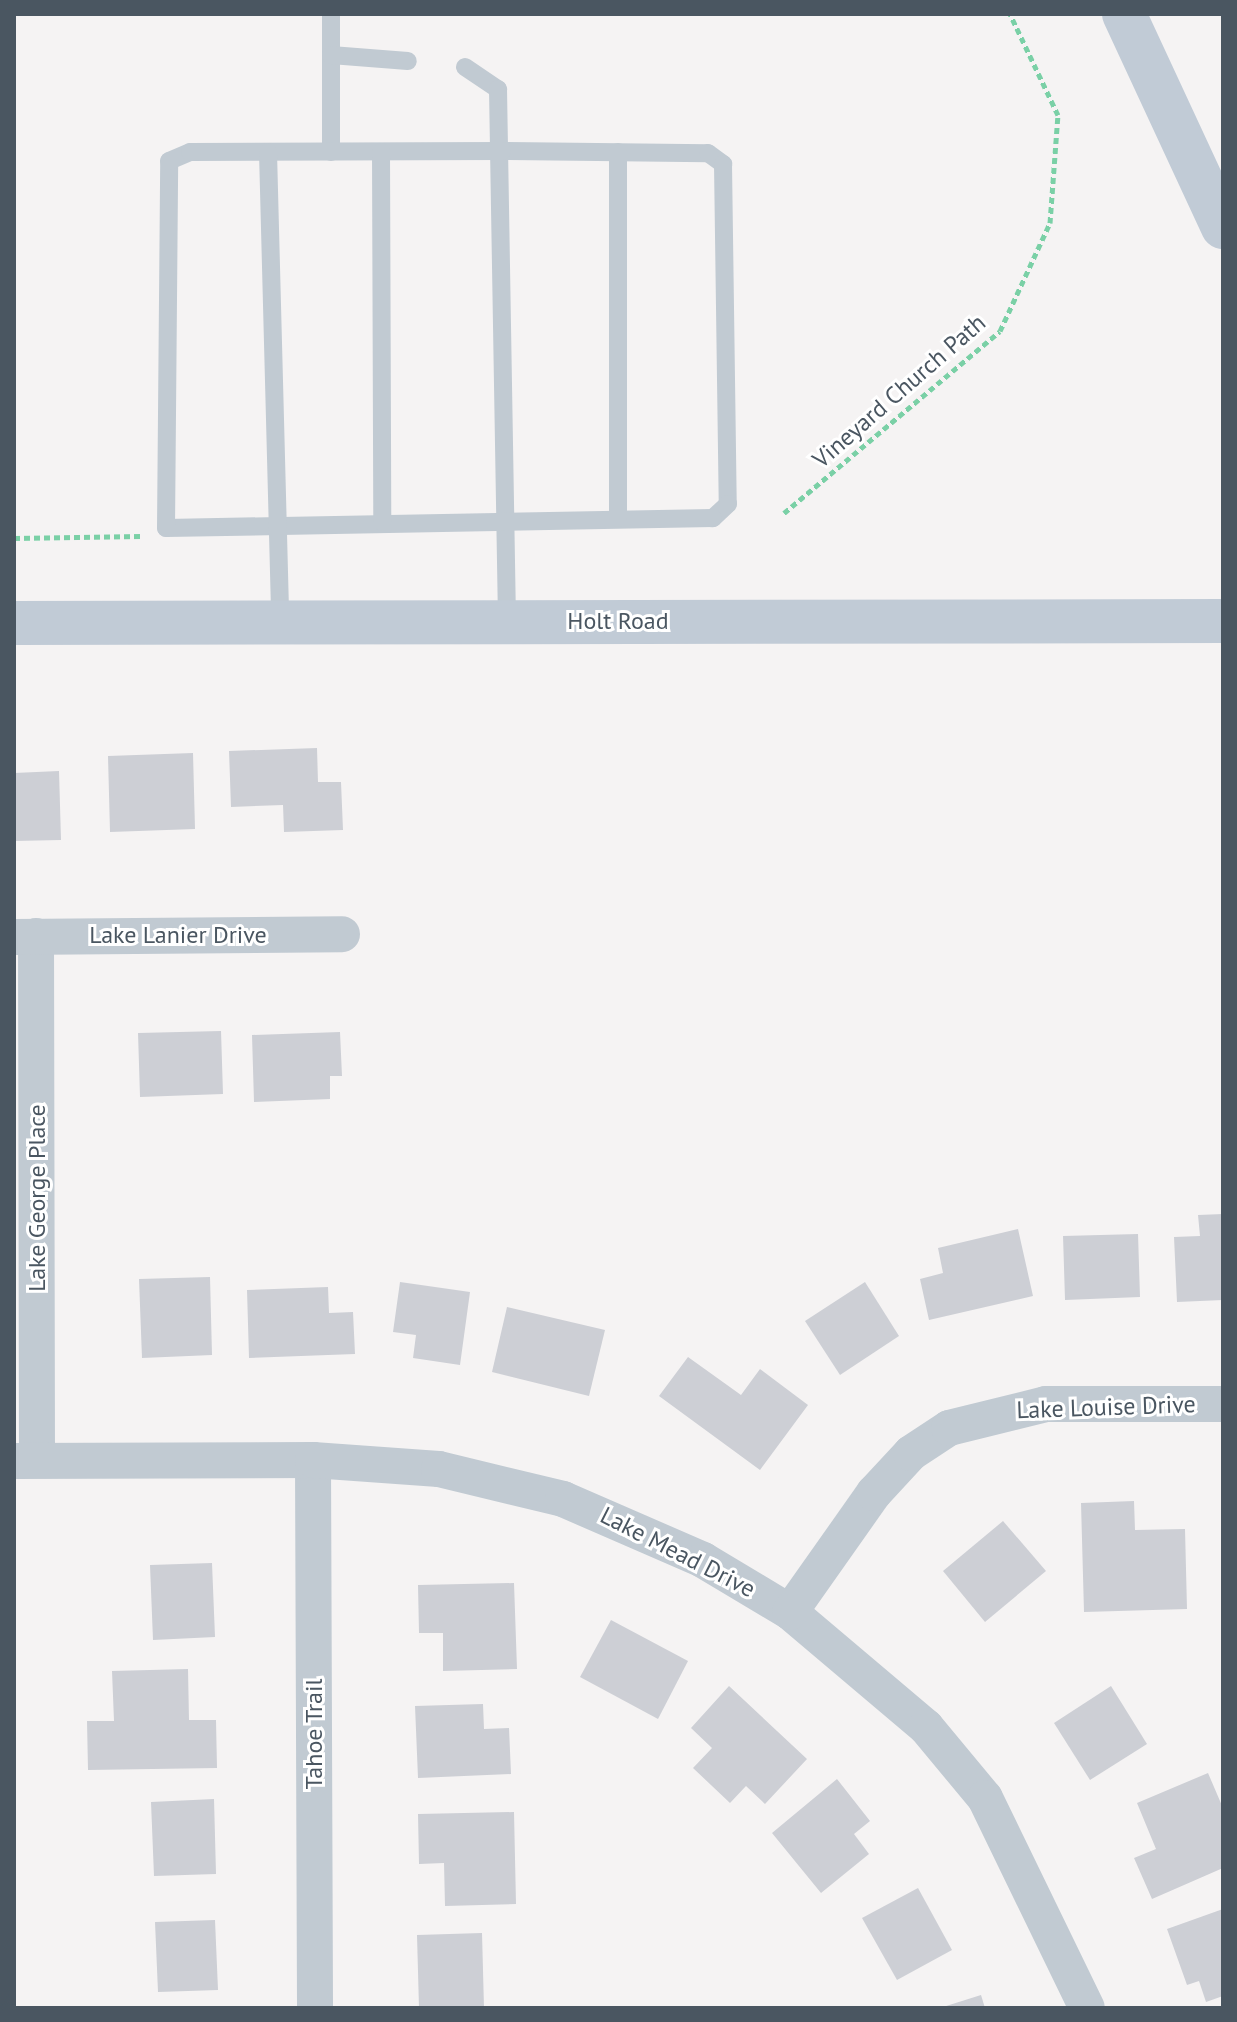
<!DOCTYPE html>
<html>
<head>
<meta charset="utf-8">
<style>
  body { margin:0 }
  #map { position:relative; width:1237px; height:2022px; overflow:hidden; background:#f5f3f3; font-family:"PT Sans",sans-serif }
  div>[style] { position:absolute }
  .building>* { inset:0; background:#cdcfd5 }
  .path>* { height:5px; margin-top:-2.5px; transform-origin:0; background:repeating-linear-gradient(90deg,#7ad0a6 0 6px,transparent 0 10px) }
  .lane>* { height:18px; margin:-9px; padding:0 9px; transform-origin:9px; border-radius:9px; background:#c1cad2 }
  .street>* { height:36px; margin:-18px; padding:0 18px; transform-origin:18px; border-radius:18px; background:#c1cad2 }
  .secondary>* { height:44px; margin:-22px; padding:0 22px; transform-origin:22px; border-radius:22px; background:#c1cbd6 }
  span { translate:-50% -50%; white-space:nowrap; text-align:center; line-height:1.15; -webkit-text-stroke:6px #fff; paint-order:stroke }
  .street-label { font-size:24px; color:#4a5661 }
  .frame { position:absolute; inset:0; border:16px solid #4a5661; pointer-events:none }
</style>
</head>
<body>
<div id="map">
  <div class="building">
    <i style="clip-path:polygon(317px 748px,318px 782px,341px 782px,343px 830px,284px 832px,283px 805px,231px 807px,229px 751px)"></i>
    <i style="clip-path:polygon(193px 753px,195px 829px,110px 832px,108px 756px)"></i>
    <i style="clip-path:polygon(59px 771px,61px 840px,14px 841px,14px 773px)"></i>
    <i style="clip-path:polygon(221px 1031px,223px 1094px,140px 1097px,138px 1033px)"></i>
    <i style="clip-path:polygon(340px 1032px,342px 1076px,330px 1076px,330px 1099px,254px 1102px,252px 1035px)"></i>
    <i style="clip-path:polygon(1223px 1214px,1223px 1300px,1177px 1302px,1174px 1237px,1200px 1236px,1198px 1215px)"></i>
    <i style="clip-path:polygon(1018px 1229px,1033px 1296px,929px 1320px,920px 1279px,943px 1273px,938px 1248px)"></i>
    <i style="clip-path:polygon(1138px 1234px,1140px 1297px,1065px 1300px,1063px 1236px)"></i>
    <i style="clip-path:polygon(210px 1277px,212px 1355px,142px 1358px,139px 1279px)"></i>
    <i style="clip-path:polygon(400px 1282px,470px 1292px,460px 1365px,413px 1358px,416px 1335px,393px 1332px)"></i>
    <i style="clip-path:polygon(865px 1282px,899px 1336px,840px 1375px,805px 1321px)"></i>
    <i style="clip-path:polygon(328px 1287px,329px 1313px,353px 1312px,355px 1354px,249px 1358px,247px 1290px)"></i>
    <i style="clip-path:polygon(507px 1307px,605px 1330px,589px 1396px,492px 1372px)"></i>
    <i style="clip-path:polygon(688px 1357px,741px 1395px,760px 1369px,808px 1405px,760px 1470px,659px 1396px)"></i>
    <i style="clip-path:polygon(1134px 1501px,1135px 1530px,1185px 1529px,1187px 1609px,1084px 1612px,1081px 1503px)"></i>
    <i style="clip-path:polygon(1003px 1521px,1046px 1571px,985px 1622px,943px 1571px)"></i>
    <i style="clip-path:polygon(212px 1563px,215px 1637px,153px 1640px,150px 1565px)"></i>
    <i style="clip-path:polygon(514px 1583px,517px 1669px,443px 1671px,443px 1633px,419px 1633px,418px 1585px)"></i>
    <i style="clip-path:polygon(611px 1620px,688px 1661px,658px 1719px,580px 1677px)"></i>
    <i style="clip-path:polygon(188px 1669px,189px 1720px,216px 1720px,217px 1768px,88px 1770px,87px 1721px,114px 1721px,112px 1671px)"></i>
    <i style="clip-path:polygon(729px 1686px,807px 1759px,765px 1804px,746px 1786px,730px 1803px,693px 1768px,712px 1748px,691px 1728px)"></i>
    <i style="clip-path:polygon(1111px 1686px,1147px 1744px,1090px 1780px,1054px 1723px)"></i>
    <i style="clip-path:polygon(483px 1704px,484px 1729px,509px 1728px,511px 1774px,418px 1778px,415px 1706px)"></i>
    <i style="clip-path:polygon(1208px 1773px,1223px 1808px,1223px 1868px,1152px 1899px,1134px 1858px,1156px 1849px,1137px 1803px)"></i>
    <i style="clip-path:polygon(837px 1779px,870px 1821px,854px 1834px,869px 1854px,821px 1893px,772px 1833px)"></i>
    <i style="clip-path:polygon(214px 1799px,216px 1874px,154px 1876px,151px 1802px)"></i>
    <i style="clip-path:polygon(514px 1812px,516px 1904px,445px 1906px,444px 1863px,419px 1864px,418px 1814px)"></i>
    <i style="clip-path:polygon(918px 1888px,952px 1950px,897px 1980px,862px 1918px)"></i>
    <i style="clip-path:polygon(1223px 1909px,1223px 1996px,1206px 2002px,1199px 1981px,1187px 1985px,1167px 1929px)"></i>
    <i style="clip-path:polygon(215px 1920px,218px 1990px,158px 1992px,155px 1922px)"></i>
    <i style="clip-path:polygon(482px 1933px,484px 2008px,419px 2008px,417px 1935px)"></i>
    <i style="clip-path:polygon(981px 1995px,985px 2008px,944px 2008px,943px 2007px)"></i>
  </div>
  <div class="path">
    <i style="left:784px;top:513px;width:282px;rotate:-40.1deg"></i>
    <i style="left:1000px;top:331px;width:119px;rotate:-65.2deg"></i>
    <i style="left:1050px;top:223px;width:108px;rotate:-85.8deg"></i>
    <i style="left:1058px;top:115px;width:112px;rotate:-115.4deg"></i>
    <i style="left:14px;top:538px;width:127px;rotate:-0.9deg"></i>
  </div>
  <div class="lane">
    <i style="left:331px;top:14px;width:138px;rotate:90deg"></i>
    <i style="left:331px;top:55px;width:77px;rotate:4.5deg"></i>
    <i style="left:465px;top:67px;width:40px;rotate:34deg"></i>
    <i style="left:498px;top:89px;width:532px;rotate:89.03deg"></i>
    <i style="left:502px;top:151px;width:206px;rotate:0.6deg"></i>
    <i style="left:708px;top:153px;width:19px;rotate:36deg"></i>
    <i style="left:723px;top:164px;width:340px;rotate:89.2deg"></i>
    <i style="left:728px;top:504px;width:21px;rotate:137deg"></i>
    <i style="left:713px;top:518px;width:547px;rotate:178.95deg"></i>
    <i style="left:166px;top:528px;width:367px;rotate:-89.5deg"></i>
    <i style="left:169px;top:161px;width:23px;rotate:-23deg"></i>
    <i style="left:190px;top:152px;width:312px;rotate:-0.2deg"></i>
    <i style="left:268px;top:152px;width:470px;rotate:88.5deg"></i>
    <i style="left:381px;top:152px;width:370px;rotate:89.8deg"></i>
    <i style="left:618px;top:518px;width:366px;rotate:-90deg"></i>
  </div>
  <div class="street">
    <i style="left:36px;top:936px;width:524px;rotate:89.89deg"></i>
    <i style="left:14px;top:937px;width:328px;rotate:-0.5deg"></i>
    <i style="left:313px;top:1460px;width:548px;rotate:89.79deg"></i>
    <i style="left:14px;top:1461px;width:299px;rotate:-0.2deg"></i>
    <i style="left:313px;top:1460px;width:126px;rotate:4.1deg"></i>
    <i style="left:439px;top:1469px;width:128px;rotate:13.6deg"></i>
    <i style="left:563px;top:1499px;width:153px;rotate:23.5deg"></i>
    <i style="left:703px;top:1560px;width:101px;rotate:30.9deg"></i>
    <i style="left:790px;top:1612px;width:178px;rotate:40.2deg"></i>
    <i style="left:926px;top:1727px;width:92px;rotate:50.3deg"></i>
    <i style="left:985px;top:1798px;width:233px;rotate:64.1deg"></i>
    <i style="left:790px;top:1612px;width:146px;rotate:-54.8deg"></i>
    <i style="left:874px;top:1493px;width:54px;rotate:-47.2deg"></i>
    <i style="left:911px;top:1453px;width:45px;rotate:-33.3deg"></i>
    <i style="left:949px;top:1428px;width:100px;rotate:-13.9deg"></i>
    <i style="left:1046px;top:1404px;width:177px"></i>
  </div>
  <div class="secondary">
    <i style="left:1124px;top:14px;width:235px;rotate:65.1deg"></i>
    <i style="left:14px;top:623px;width:1209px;rotate:-0.09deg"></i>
  </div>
  <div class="street-label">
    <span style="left:899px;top:391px;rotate:-41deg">Vineyard Church Path</span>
    <span style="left:618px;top:621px">Holt Road</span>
    <span style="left:178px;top:935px">Lake Lanier Drive</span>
    <span style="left:37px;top:1198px;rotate:-90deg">Lake George Place</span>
    <span style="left:1106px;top:1407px;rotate:-2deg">Lake Louise Drive</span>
    <span style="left:678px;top:1552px;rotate:27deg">Lake Mead Drive</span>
    <span style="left:314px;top:1734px;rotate:-90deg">Tahoe Trail</span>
  </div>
  <div class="frame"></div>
</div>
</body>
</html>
